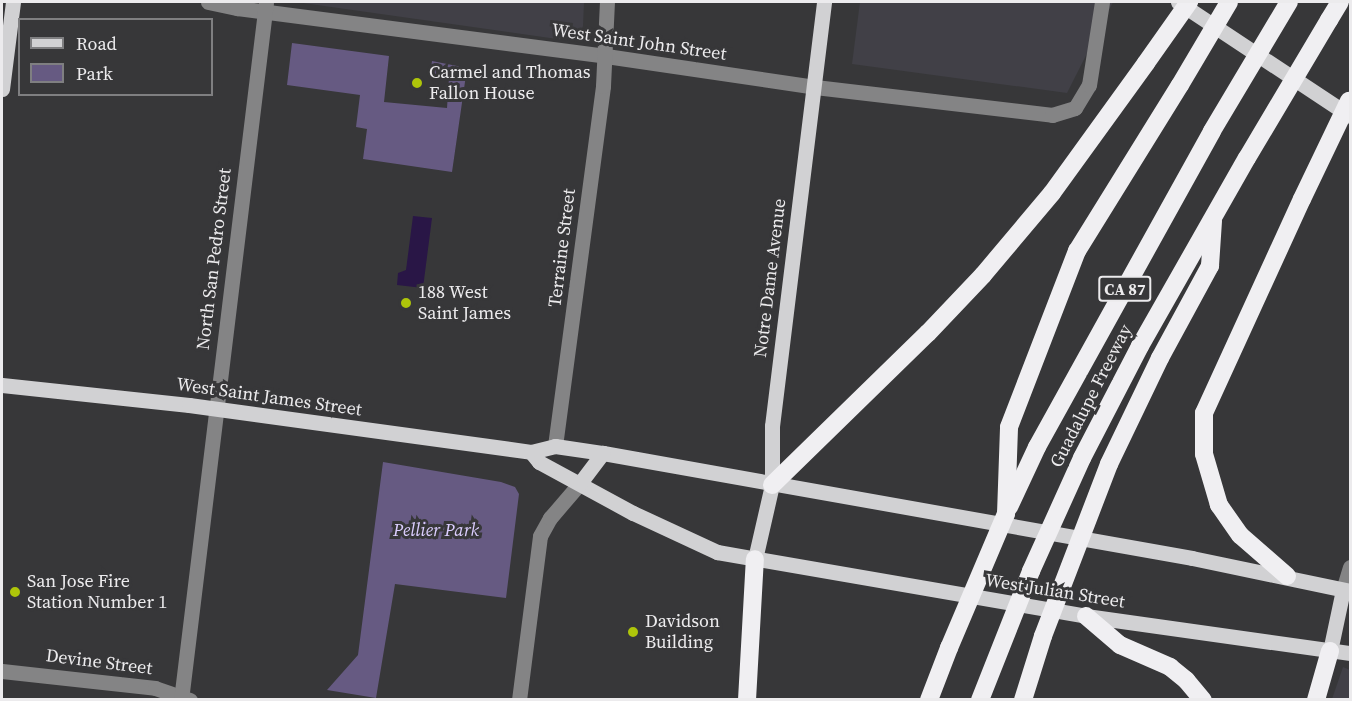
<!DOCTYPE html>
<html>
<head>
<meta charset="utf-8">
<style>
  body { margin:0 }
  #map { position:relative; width:1352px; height:701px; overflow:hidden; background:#373739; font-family:"Source Serif 4",serif }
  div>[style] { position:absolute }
  .built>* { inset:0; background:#414047 }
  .green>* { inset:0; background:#665a82 }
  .water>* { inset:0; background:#291646 }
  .minor>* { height:15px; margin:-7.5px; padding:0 7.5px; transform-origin:7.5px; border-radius:7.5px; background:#848485 }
  .major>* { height:15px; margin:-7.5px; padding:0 7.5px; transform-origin:7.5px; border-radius:7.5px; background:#d1d1d3 }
  .highway>* { height:18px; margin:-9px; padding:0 9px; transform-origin:9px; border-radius:9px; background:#f0eff2 }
  .highway-bridge>* { height:18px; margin:-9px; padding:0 9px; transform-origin:9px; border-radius:9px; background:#f0eff2 }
  .dots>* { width:16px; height:16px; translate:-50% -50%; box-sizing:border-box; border:3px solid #373739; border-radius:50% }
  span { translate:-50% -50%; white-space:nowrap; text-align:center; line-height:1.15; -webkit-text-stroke:6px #373739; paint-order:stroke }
  .shield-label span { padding:2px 4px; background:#373739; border:2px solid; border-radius:4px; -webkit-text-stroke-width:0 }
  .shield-label { font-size:16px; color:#ecebed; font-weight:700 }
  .street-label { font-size:18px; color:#ecebed }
  .poi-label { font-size:18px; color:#ecebed }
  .left { translate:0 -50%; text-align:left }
  .park-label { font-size:18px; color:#dcceff; font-style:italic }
  .frame { position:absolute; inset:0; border:3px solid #ecebed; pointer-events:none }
  .legend { position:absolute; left:18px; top:18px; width:195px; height:78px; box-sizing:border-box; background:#373739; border:2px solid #7f7f81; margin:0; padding:8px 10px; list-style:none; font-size:18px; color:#ecebed }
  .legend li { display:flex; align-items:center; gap:12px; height:30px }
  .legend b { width:30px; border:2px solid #7f7f81 }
</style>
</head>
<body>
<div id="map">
  <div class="built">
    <i style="clip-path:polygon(296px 2px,584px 2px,583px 26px,580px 34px,564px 40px)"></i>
    <i style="clip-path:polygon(860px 2px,1113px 2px,1067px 93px,852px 64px)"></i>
    <i style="clip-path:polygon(1343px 667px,1350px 670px,1350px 699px,1332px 699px)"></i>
  </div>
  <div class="green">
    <i style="clip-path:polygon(292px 43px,389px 56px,384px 102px,447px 108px,449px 78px,430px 75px,432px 61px,467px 68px,452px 172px,363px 159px,367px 129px,356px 127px,360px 95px,287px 85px)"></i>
    <i style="clip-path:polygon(383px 462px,501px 482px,515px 487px,519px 494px,506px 598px,395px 584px,376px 698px,327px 690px,358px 655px)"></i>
  </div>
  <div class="water">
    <i style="clip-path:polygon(413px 216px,432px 218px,423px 288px,397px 285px,398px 273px,406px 270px)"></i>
  </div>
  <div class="minor">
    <i style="left:208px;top:2px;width:30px;rotate:12deg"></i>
    <i style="left:237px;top:8px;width:372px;rotate:7.4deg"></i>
    <i style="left:606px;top:56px;width:211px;rotate:8.4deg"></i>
    <i style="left:815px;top:87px;width:239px;rotate:6.7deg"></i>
    <i style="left:1052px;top:115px;width:24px;rotate:-17deg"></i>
    <i style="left:1075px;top:108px;width:27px;rotate:-59deg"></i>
    <i style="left:1089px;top:85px;width:84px;rotate:-81.1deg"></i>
    <i style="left:555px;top:446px;width:363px;rotate:-82.4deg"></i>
    <i style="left:603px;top:86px;width:84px;rotate:-87.3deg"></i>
    <i style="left:1343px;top:590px;width:24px;rotate:-73deg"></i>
    <i style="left:2px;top:671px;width:154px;rotate:6.3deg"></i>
    <i style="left:155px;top:688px;width:37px;rotate:19deg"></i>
    <i style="left:181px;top:700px;width:702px;rotate:-83.05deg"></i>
    <i style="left:519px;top:700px;width:165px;rotate:-82.7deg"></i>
    <i style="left:540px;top:536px;width:21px;rotate:-61deg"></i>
    <i style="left:550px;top:518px;width:46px;rotate:-49.4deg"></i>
  </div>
  <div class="major">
    <i style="left:1178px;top:2px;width:206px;rotate:33.5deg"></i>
    <i style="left:2px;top:89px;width:88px;rotate:-82.8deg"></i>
    <i style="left:2px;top:385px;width:188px;rotate:6.1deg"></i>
    <i style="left:189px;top:405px;width:345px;rotate:7.8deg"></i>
    <i style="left:531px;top:452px;width:25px;rotate:-14deg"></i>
    <i style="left:555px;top:446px;width:49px;rotate:8.3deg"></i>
    <i style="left:603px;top:453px;width:598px;rotate:10.11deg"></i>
    <i style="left:1192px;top:558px;width:161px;rotate:11.8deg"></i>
    <i style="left:531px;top:452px;width:13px;rotate:51deg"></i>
    <i style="left:539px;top:462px;width:107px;rotate:28.5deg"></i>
    <i style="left:633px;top:513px;width:93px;rotate:24.9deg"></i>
    <i style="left:717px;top:552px;width:375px;rotate:9.8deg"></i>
    <i style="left:1086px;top:616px;width:267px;rotate:8deg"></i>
    <i style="left:580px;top:483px;width:38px;rotate:-53deg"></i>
    <i style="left:755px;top:559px;width:76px;rotate:-77.1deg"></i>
    <i style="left:772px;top:485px;width:59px;rotate:-90deg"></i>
    <i style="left:772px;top:426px;width:427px;rotate:-83deg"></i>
    <i style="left:1330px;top:651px;width:62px;rotate:-78deg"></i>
  </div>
  <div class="highway">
    <i style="left:1329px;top:20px;width:21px;rotate:-59deg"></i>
    <i style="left:1082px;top:458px;width:126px;rotate:-62.6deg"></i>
    <i style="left:1140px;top:346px;width:216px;rotate:-60.4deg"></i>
    <i style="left:1109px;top:464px;width:118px;rotate:-64.3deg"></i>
    <i style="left:1160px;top:358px;width:105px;rotate:-61.5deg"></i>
    <i style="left:1210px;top:266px;width:45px;rotate:-86.2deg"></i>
    <i style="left:772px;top:485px;width:218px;rotate:-44.3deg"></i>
    <i style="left:928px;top:333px;width:80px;rotate:-46.5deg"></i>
    <i style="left:983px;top:275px;width:107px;rotate:-49.9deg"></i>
    <i style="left:1052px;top:193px;width:160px;rotate:-54.1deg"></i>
    <i style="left:1009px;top:507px;width:66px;rotate:-65deg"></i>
    <i style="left:1037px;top:447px;width:361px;rotate:-61deg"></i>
    <i style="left:1006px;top:514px;width:87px;rotate:-88deg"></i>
    <i style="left:1009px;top:427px;width:189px;rotate:-68.9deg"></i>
    <i style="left:1077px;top:251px;width:195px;rotate:-58.2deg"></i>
    <i style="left:1287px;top:576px;width:62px;rotate:-138.9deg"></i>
    <i style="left:1240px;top:535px;width:37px;rotate:-125deg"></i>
    <i style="left:1219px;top:505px;width:53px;rotate:-106.4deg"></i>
    <i style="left:1204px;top:454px;width:41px;rotate:-90deg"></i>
    <i style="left:1204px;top:413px;width:235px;rotate:-65.4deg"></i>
    <i style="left:1086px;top:616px;width:45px;rotate:40.5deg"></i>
    <i style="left:1120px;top:645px;width:55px;rotate:23.7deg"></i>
    <i style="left:1170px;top:667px;width:21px;rotate:39deg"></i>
    <i style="left:1186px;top:680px;width:26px;rotate:50deg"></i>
    <i style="left:747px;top:700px;width:141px;rotate:-86.8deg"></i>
    <i style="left:929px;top:700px;width:56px;rotate:-69deg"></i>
    <i style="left:1316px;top:700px;width:51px;rotate:-74.1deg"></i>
  </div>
  <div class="highway-bridge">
    <i style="left:1146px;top:63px;width:75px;rotate:-54.8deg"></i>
    <i style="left:1180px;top:85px;width:96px;rotate:-59.4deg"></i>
    <i style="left:1212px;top:131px;width:150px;rotate:-59.2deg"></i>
    <i style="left:1247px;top:158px;width:161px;rotate:-59.3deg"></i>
    <i style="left:1302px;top:199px;width:109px;rotate:-64.4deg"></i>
    <i style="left:949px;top:648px;width:146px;rotate:-67deg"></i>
    <i style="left:980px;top:700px;width:139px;rotate:-68.4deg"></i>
    <i style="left:1031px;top:571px;width:124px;rotate:-65.7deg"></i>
    <i style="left:1023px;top:700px;width:67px;rotate:-72.6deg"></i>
    <i style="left:1043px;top:636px;width:184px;rotate:-69deg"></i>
  </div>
  <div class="dots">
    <i style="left:417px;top:83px;background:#aec50a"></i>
    <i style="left:406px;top:303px;background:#aec50a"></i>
    <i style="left:15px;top:592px;background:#aec50a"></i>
    <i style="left:633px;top:632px;background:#aec50a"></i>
  </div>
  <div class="shield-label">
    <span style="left:1125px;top:289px">CA 87</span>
  </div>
  <div class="street-label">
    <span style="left:639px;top:42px;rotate:8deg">West Saint John Street</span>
    <span style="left:562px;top:248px;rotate:-83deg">Terraine Street</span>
    <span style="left:214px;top:259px;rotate:-83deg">North San Pedro Street</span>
    <span style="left:770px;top:278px;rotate:-83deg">Notre Dame Avenue</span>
    <span style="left:1091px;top:396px;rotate:-63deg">Guadalupe Freeway</span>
    <span style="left:269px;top:397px;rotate:8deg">West Saint James Street</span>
    <span style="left:1055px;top:591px;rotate:9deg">West Julian Street</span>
    <span style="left:99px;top:662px;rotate:7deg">Devine Street</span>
  </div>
  <div class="poi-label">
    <span class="left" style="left:429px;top:83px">Carmel and Thomas<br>Fallon House</span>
    <span class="left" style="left:418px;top:303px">188 West<br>Saint James</span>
    <span class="left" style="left:27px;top:592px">San Jose Fire<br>Station Number 1</span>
    <span class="left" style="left:645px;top:632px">Davidson<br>Building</span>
  </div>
  <div class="park-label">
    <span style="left:436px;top:530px">Pellier Park</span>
  </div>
  <div class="frame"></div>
  <ul class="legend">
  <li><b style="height:8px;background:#d1d1d3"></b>Road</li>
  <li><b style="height:16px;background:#665a82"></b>Park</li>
  </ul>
</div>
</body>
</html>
